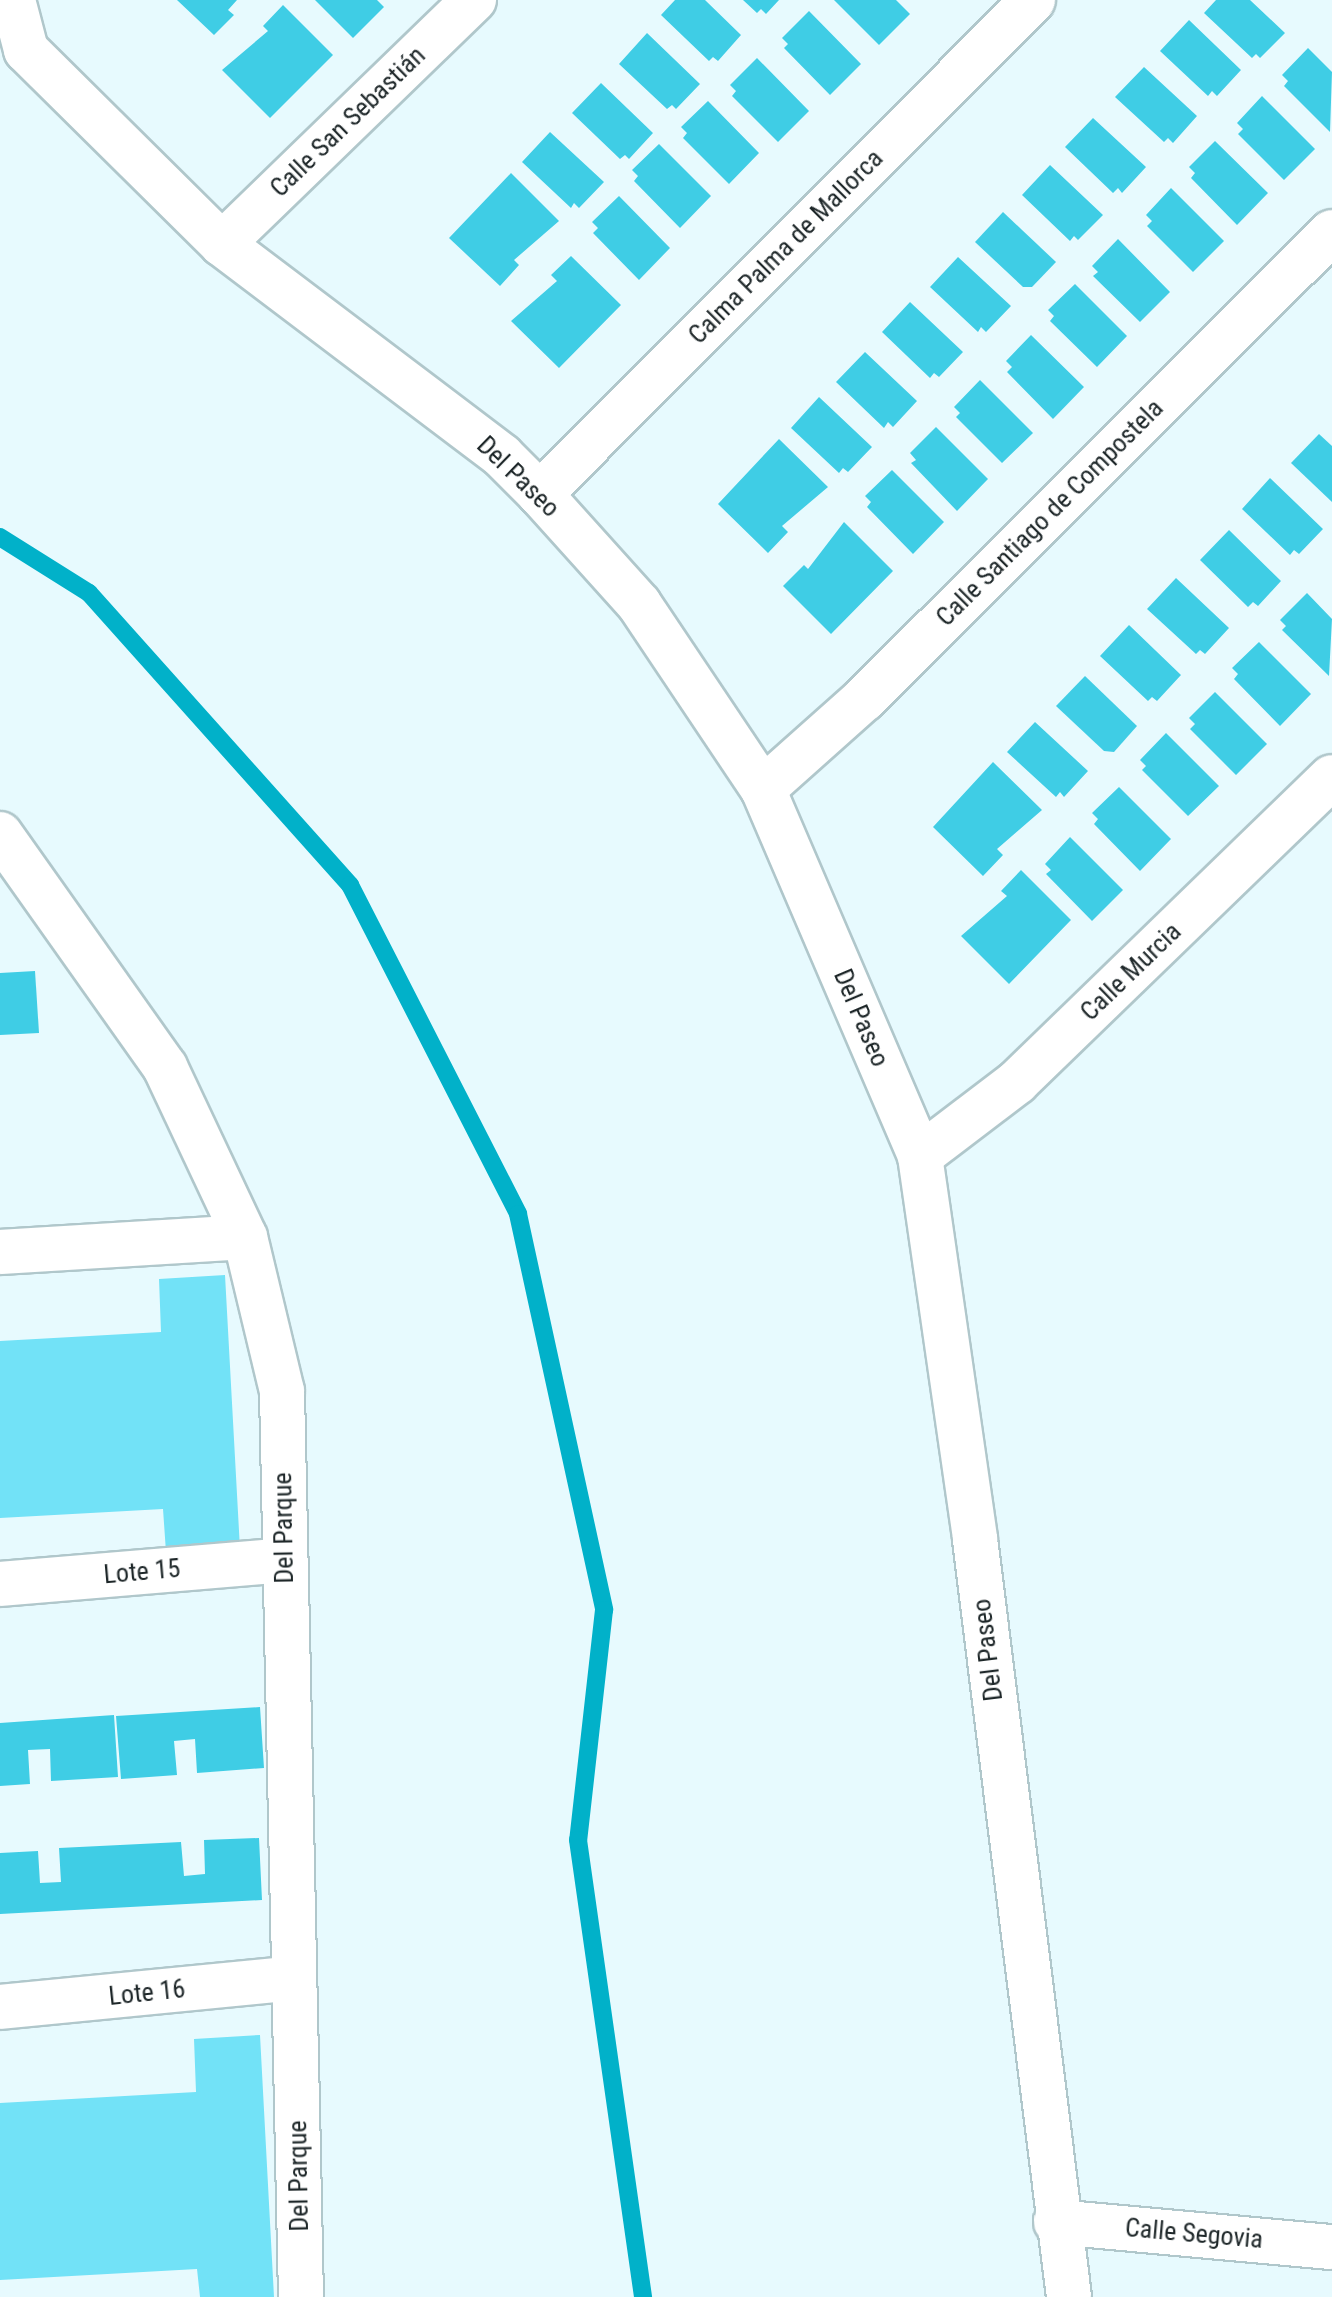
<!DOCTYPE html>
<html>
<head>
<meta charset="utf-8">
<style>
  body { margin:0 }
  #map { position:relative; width:1332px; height:2297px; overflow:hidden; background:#e7fafe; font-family:"Roboto Condensed",sans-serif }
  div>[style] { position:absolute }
  .green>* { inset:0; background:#72e2f7 }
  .stream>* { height:18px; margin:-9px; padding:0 9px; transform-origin:9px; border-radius:9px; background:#01b1c9 }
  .building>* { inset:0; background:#3fcde5 }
  .roads { filter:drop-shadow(2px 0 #b0c7cb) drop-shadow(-2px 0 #b0c7cb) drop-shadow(0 2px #b0c7cb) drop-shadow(0 -2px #b0c7cb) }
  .minor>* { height:44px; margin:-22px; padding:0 22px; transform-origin:22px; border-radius:22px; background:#fff }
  span { translate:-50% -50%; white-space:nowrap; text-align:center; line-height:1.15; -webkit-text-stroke:8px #fff; paint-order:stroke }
  .street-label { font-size:26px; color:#1e2729 }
</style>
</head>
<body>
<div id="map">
  <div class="green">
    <i style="clip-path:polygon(225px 1275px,240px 1549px,166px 1552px,163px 1509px,0 1518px,0 1341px,161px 1332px,159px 1279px)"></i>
    <i style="clip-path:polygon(260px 2035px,274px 2297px,200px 2297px,197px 2269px,0 2280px,0 2103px,196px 2092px,194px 2039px)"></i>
  </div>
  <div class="stream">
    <i style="left:0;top:537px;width:105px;rotate:32.2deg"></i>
    <i style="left:89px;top:593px;width:392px;rotate:48.2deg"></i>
    <i style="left:350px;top:885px;width:369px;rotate:62.9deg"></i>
    <i style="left:518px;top:1214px;width:405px;rotate:77.7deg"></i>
    <i style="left:604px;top:1610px;width:231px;rotate:96.4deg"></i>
    <i style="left:578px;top:1840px;width:462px;rotate:81.9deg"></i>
  </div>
  <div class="building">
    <i style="clip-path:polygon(177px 0,237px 0,228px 10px,234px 15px,214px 35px)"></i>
    <i style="clip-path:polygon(315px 0,377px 0,384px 7px,353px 38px)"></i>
    <i style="clip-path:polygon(675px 0,705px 0,741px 35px,718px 61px,713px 57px,709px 61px,661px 15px)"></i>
    <i style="clip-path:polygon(743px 0,779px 0,766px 14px,761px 9px,757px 13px)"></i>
    <i style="clip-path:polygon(834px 0,896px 0,910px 14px,879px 45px)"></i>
    <i style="clip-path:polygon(1216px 0,1250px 0,1285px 33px,1260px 58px,1256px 54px,1252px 58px,1204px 13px)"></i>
    <i style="clip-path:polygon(283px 5px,333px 55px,270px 118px,222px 70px,268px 31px,263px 26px)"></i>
    <i style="clip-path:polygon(809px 11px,861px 64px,830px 95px,784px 48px,788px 44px,782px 38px)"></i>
    <i style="clip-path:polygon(1189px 20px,1241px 70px,1217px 96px,1212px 91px,1208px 96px,1160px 51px)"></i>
    <i style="clip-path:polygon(647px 33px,700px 84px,676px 109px,672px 105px,667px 109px,619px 64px)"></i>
    <i style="clip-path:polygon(1308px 48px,1332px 72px,1330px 132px,1284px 86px,1288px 81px,1282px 75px)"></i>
    <i style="clip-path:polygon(757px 58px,809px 111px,778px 142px,732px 96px,736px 91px,730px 85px)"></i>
    <i style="clip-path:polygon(1144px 67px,1197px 116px,1173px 143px,1168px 138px,1164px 142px,1115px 97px)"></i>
    <i style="clip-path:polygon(601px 83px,653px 133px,629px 159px,625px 155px,620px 159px,572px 113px)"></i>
    <i style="clip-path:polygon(1262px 96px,1315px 149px,1284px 180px,1238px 134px,1243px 129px,1237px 123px)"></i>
    <i style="clip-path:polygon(708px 101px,759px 153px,729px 184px,683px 138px,687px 133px,681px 127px)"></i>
    <i style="clip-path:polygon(1093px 118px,1146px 167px,1122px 193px,1118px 188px,1113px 193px,1065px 147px)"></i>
    <i style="clip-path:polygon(550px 132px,604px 182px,579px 208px,574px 203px,571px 208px,522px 162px)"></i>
    <i style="clip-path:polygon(1215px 141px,1268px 193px,1237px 225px,1191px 178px,1195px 173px,1189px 167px)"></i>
    <i style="clip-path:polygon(659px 144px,711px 196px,680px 228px,634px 181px,638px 176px,632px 170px)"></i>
    <i style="clip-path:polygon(1050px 165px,1103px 215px,1078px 240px,1074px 236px,1070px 241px,1022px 195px)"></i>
    <i style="clip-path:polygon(511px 173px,559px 221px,514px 260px,519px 265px,500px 286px,449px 238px)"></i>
    <i style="clip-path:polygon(1171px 188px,1224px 241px,1193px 272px,1147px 226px,1152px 221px,1146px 215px)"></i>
    <i style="clip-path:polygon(619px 196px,670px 248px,639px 280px,593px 233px,598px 228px,592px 222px)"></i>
    <i style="clip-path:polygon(1003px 212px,1056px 262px,1032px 287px,1023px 287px,975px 242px)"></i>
    <i style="clip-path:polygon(1118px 239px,1170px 292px,1140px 322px,1093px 276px,1098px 272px,1092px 266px)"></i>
    <i style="clip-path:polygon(571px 256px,621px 305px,559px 368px,511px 321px,557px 281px,551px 275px)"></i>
    <i style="clip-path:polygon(958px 257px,1011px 306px,986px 332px,981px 327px,978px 332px,930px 287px)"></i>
    <i style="clip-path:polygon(1075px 284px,1127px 336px,1097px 367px,1050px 321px,1054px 316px,1048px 310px)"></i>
    <i style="clip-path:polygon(910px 302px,963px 352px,939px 377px,934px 373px,930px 378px,882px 332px)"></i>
    <i style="clip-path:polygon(1031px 335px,1084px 387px,1053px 419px,1007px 372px,1012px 367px,1006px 361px)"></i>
    <i style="clip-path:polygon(865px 352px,917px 401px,893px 427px,888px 422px,884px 428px,836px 382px)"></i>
    <i style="clip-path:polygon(980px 380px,1033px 433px,1002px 463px,956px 417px,960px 413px,954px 407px)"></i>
    <i style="clip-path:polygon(819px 397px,872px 447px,848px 472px,843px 468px,839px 473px,791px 428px)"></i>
    <i style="clip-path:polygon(936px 427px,988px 479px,957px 511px,911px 463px,916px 460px,910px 453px)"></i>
    <i style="clip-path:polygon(1319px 434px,1332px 446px,1332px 502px,1291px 463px)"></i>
    <i style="clip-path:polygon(779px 439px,828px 487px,782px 526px,788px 532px,768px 553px,718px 504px)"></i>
    <i style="clip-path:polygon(892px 470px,944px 522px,913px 554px,867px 507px,871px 502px,865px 496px)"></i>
    <i style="clip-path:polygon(1270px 478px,1323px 529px,1299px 554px,1294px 550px,1290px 555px,1242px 509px)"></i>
    <i style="clip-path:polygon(844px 522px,893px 571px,831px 634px,783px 586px,804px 565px,808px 569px)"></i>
    <i style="clip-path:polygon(1229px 530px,1281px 581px,1258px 606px,1253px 602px,1248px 607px,1200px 560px)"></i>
    <i style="clip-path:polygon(1176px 578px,1229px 628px,1205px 654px,1200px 650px,1196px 654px,1147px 609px)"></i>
    <i style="clip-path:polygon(1307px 593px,1332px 619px,1329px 676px,1282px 630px,1286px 626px,1280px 620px)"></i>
    <i style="clip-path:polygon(1129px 625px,1181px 675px,1157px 701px,1152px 697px,1148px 701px,1100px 656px)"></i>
    <i style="clip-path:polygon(1259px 642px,1311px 694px,1280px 726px,1234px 679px,1238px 674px,1232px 668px)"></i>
    <i style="clip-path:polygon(1085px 676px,1137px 726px,1114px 752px,1104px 751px,1056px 706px)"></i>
    <i style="clip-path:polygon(1215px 692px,1267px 744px,1236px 775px,1190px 729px,1195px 724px,1189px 718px)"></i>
    <i style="clip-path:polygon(1035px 722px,1088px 771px,1064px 797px,1060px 792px,1056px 797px,1007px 752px)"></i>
    <i style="clip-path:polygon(1166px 733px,1219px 786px,1188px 816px,1142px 770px,1146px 766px,1140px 760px)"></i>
    <i style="clip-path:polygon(993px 762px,1042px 810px,997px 849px,1003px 855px,983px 876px,933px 827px)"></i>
    <i style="clip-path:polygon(1119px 787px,1171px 839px,1140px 871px,1094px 824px,1098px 819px,1092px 813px)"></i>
    <i style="clip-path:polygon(1070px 837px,1123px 890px,1092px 921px,1046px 874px,1051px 870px,1045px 864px)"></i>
    <i style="clip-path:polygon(1021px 870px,1071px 920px,1009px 984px,961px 936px,1007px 896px,1001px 891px)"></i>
    <i style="clip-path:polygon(35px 971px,39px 1033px,0 1035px,0 973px)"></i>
    <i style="clip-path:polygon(260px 1707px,264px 1768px,197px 1773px,195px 1739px,174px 1741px,177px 1775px,121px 1779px,116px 1716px)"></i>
    <i style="clip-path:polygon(114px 1715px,118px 1777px,51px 1781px,50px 1749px,28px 1750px,30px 1784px,0 1786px,0 1723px)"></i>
    <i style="clip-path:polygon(259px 1838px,262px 1900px,0 1914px,0 1853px,38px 1851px,40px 1883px,61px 1882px,59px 1848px,181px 1842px,184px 1876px,205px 1874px,204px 1840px)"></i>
  </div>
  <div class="roads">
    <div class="minor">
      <i style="left:13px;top:0;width:52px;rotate:75.4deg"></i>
      <i style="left:26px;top:50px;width:276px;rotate:44.7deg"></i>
      <i style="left:222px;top:244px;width:351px;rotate:37.1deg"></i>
      <i style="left:502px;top:456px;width:54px;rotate:45deg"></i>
      <i style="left:540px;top:494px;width:148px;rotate:48deg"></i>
      <i style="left:639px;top:604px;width:223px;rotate:56.2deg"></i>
      <i style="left:763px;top:789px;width:399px;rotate:66.8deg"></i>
      <i style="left:920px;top:1156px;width:387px;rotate:81.8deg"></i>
      <i style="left:975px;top:1539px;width:764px;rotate:82.93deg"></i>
      <i style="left:222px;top:244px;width:351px;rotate:-44.1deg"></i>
      <i style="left:540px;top:494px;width:698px;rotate:-45.06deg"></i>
      <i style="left:763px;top:789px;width:135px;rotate:-41.7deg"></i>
      <i style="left:864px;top:699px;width:661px;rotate:-44.94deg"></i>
      <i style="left:0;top:834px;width:286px;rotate:54.7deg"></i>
      <i style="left:165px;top:1067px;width:188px;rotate:64.8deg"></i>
      <i style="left:245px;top:1237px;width:158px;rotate:76.5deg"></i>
      <i style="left:282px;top:1391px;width:906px;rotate:88.8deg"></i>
      <i style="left:920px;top:1156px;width:122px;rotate:-37.3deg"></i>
      <i style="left:1017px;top:1082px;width:438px;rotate:-44.1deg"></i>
      <i style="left:0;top:1252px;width:245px;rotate:-3.5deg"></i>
      <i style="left:0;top:1584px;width:285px;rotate:-4.8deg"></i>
      <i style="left:0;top:2007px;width:295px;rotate:-5.6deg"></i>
      <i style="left:1056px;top:2222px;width:277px;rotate:5.2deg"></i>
    </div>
  </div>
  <div class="street-label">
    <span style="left:348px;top:122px;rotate:-44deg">Calle San Sebastián</span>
    <span style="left:786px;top:247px;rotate:-45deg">Calma Palma de Mallorca</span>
    <span style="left:518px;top:477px;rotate:44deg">Del Paseo</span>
    <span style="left:1050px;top:513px;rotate:-45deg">Calle Santiago de Compostela</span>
    <span style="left:1131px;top:972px;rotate:-44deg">Calle Murcia</span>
    <span style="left:861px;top:1018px;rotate:67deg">Del Paseo</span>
    <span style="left:284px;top:1528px;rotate:-91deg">Del Parque</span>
    <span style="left:142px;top:1572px;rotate:-5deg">Lote 15</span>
    <span style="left:988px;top:1650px;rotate:-97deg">Del Paseo</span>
    <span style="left:147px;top:1993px;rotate:-6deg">Lote 16</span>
    <span style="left:299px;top:2176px;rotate:-91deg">Del Parque</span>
    <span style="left:1194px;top:2234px;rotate:5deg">Calle Segovia</span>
  </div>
</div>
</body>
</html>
